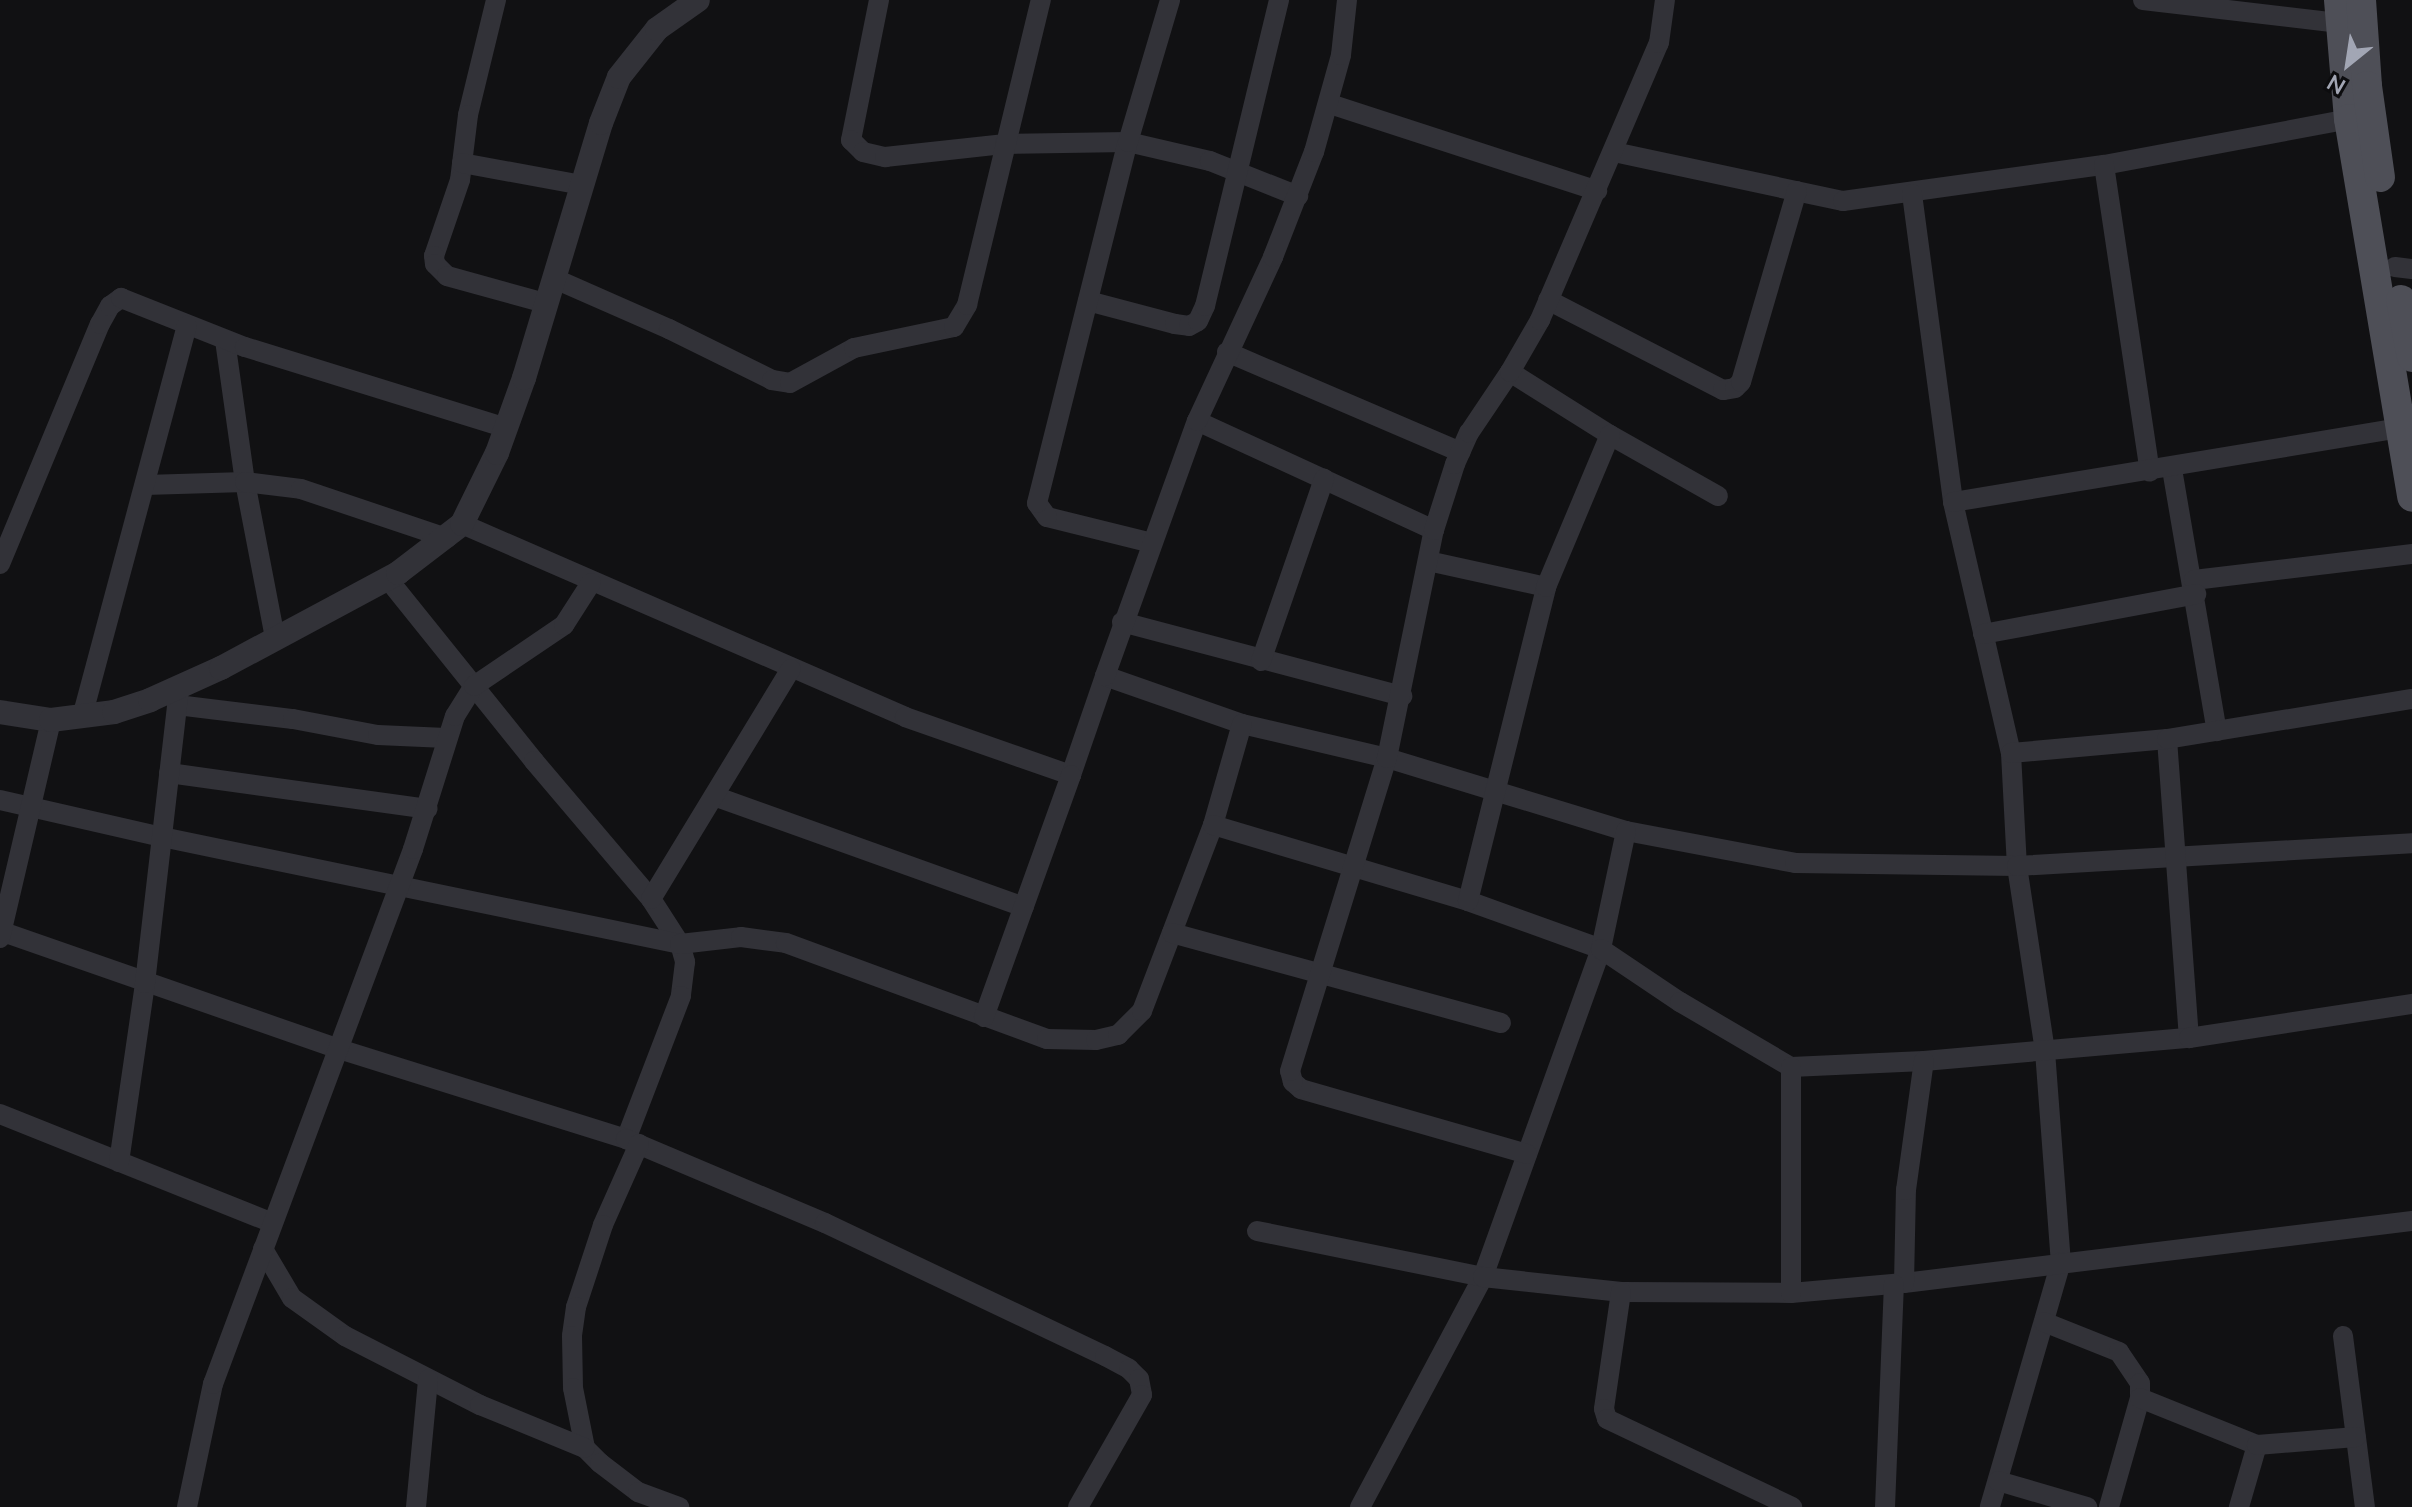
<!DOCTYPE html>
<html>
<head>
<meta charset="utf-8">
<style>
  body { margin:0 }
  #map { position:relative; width:2412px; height:1507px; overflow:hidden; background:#111113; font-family:Mulish,sans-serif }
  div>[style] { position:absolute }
  .minor>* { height:20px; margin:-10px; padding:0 10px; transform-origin:10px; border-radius:10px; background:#323238 }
  .tertiary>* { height:24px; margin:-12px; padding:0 12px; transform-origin:12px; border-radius:12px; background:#323238 }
  .primary>* { height:30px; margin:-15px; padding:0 15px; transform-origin:15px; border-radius:15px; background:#4e4f57 }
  span { translate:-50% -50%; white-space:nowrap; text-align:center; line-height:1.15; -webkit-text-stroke:6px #0c0c0e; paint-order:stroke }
  .north { position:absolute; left:2308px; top:24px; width:80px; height:80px; -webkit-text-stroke:6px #0c0c0e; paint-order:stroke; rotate:210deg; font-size:22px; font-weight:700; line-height:32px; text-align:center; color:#a2a6b4 }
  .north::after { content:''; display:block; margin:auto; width:28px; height:36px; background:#a2a6b4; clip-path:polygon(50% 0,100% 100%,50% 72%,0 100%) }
</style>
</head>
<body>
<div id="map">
  <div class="minor">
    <i style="left:496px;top:0;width:118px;rotate:103.7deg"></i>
    <i style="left:468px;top:115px;width:65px;rotate:97deg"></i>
    <i style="left:460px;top:180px;width:80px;rotate:108.9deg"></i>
    <i style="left:434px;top:256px;width:8px;rotate:83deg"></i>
    <i style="left:435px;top:264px;width:17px;rotate:45deg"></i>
    <i style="left:447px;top:276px;width:102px;rotate:15.4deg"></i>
    <i style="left:879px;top:0;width:143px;rotate:101.3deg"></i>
    <i style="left:851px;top:140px;width:17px;rotate:45deg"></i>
    <i style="left:863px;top:152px;width:23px;rotate:13deg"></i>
    <i style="left:885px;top:157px;width:121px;rotate:-6.2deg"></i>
    <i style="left:1005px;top:144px;width:123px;rotate:-0.9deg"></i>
    <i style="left:1128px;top:142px;width:84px;rotate:13deg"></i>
    <i style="left:1210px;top:161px;width:95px;rotate:21.7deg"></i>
    <i style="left:2143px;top:0;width:196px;rotate:6.7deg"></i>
    <i style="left:1330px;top:104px;width:281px;rotate:18deg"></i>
    <i style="left:1614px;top:152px;width:234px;rotate:12.1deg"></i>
    <i style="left:1843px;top:201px;width:263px;rotate:-7.9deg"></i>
    <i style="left:2104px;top:165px;width:249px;rotate:-10.6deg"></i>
    <i style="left:462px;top:163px;width:122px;rotate:10.4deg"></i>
    <i style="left:2104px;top:165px;width:310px;rotate:81.5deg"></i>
    <i style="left:1912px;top:194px;width:311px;rotate:82.4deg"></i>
    <i style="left:1953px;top:502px;width:258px;rotate:77deg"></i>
    <i style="left:2011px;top:753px;width:113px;rotate:87deg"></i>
    <i style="left:2017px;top:866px;width:187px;rotate:81.4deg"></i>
    <i style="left:2045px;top:1051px;width:212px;rotate:85.7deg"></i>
    <i style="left:2061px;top:1262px;width:255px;rotate:106.2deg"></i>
    <i style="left:2395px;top:267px;width:17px;rotate:7deg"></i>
    <i style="left:553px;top:278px;width:127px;rotate:23.7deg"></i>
    <i style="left:669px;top:329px;width:115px;rotate:26.3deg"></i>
    <i style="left:772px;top:380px;width:18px;rotate:9deg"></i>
    <i style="left:790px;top:383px;width:73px;rotate:-28.7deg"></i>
    <i style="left:854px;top:348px;width:102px;rotate:-11.9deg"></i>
    <i style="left:954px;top:327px;width:26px;rotate:-59deg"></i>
    <i style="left:967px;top:305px;width:314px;rotate:-76.4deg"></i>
    <i style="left:1548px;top:300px;width:197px;rotate:27.2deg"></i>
    <i style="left:1723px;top:390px;width:12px;rotate:-9deg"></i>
    <i style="left:1735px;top:388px;width:8px;rotate:-45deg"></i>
    <i style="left:1741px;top:382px;width:199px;rotate:-73.7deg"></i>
    <i style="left:1088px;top:301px;width:90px;rotate:14.8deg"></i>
    <i style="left:1175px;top:324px;width:14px;rotate:8deg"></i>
    <i style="left:1189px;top:326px;width:10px;rotate:-29deg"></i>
    <i style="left:1198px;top:321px;width:17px;rotate:-65deg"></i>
    <i style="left:1205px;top:306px;width:315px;rotate:-76.4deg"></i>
    <i style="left:225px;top:340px;width:143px;rotate:82deg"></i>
    <i style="left:245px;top:482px;width:159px;rotate:79.1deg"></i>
    <i style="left:1227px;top:352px;width:254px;rotate:23.2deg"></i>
    <i style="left:1510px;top:372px;width:118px;rotate:32.2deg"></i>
    <i style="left:1610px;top:435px;width:124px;rotate:29.5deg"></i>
    <i style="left:1197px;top:421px;width:261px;rotate:24.7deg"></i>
    <i style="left:2172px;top:469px;width:266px;rotate:80.3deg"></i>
    <i style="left:145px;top:485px;width:100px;rotate:-1.7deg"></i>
    <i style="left:245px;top:482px;width:56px;rotate:7.1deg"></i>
    <i style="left:301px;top:489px;width:154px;rotate:18.6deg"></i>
    <i style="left:1953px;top:502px;width:455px;rotate:-9.4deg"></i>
    <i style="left:462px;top:524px;width:483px;rotate:23.5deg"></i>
    <i style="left:905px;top:717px;width:176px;rotate:19.3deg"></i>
    <i style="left:1071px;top:775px;width:105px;rotate:-71deg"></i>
    <i style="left:1105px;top:676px;width:145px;rotate:19.3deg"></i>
    <i style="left:1242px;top:724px;width:149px;rotate:13.2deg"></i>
    <i style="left:1387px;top:758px;width:250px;rotate:17deg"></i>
    <i style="left:1626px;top:831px;width:172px;rotate:10.7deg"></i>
    <i style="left:1795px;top:863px;width:222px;rotate:0.8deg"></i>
    <i style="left:2017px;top:866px;width:396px;rotate:-3.3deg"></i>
    <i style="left:1152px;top:543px;width:108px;rotate:-166.1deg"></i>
    <i style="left:1047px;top:517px;width:17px;rotate:-126deg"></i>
    <i style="left:1037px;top:503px;width:372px;rotate:-75.9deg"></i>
    <i style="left:1128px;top:142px;width:148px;rotate:-73.5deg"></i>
    <i style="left:1428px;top:561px;width:121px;rotate:12.4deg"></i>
    <i style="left:0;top:564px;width:260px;rotate:-67.4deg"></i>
    <i style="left:100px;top:324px;width:21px;rotate:-61deg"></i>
    <i style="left:110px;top:306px;width:14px;rotate:-36deg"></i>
    <i style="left:121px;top:298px;width:133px;rotate:21.6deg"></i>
    <i style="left:245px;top:347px;width:273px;rotate:17.2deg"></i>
    <i style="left:387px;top:578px;width:235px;rotate:51.2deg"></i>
    <i style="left:534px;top:761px;width:181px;rotate:49.7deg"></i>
    <i style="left:651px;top:899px;width:54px;rotate:57.2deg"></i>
    <i style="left:680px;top:944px;width:19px;rotate:74deg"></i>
    <i style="left:685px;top:962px;width:34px;rotate:97deg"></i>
    <i style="left:681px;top:996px;width:153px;rotate:111deg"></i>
    <i style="left:2194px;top:580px;width:220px;rotate:-6.8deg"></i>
    <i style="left:1122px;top:622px;width:290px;rotate:14.8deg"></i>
    <i style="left:1983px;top:634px;width:217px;rotate:-10.6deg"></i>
    <i style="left:1261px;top:661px;width:193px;rotate:-70.9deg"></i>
    <i style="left:1105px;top:676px;width:271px;rotate:-70.2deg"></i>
    <i style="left:1197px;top:421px;width:181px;rotate:-65.1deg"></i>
    <i style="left:1273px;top:257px;width:113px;rotate:-68.7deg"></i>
    <i style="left:1314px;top:152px;width:101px;rotate:-74.4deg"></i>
    <i style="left:1341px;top:55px;width:55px;rotate:-83.8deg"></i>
    <i style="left:177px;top:705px;width:117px;rotate:6.9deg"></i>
    <i style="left:293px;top:719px;width:86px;rotate:10.7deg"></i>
    <i style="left:378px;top:735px;width:68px;rotate:2.5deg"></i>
    <i style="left:82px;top:717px;width:405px;rotate:-75deg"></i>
    <i style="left:2167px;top:739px;width:300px;rotate:85.8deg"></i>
    <i style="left:2011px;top:753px;width:157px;rotate:-5.1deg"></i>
    <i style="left:2167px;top:739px;width:248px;rotate:-9.3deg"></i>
    <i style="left:169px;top:773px;width:261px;rotate:7.9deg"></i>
    <i style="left:714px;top:796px;width:329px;rotate:19.7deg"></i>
    <i style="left:0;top:800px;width:166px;rotate:12.9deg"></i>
    <i style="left:162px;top:837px;width:529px;rotate:11.67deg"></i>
    <i style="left:680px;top:944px;width:61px;rotate:-6.5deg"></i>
    <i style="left:741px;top:937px;width:45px;rotate:7.6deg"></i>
    <i style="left:786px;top:943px;width:278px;rotate:20.2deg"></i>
    <i style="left:1047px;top:1039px;width:49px;rotate:1.2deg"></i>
    <i style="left:1096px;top:1040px;width:23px;rotate:-13deg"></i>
    <i style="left:1118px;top:1035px;width:34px;rotate:-45deg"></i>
    <i style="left:1142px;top:1011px;width:199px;rotate:-69.1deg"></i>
    <i style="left:1213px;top:825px;width:105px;rotate:-74deg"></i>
    <i style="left:1213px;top:825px;width:266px;rotate:16.6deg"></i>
    <i style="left:1468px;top:901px;width:141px;rotate:19.8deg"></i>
    <i style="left:1601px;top:949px;width:349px;rotate:109.8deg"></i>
    <i style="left:1483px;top:1277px;width:261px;rotate:118.1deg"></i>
    <i style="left:1626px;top:831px;width:121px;rotate:102deg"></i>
    <i style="left:1601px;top:949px;width:95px;rotate:33.9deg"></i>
    <i style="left:1680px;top:1002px;width:129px;rotate:30.4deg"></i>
    <i style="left:1791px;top:1067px;width:133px;rotate:-2.6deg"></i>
    <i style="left:1924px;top:1061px;width:266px;rotate:-5deg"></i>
    <i style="left:2189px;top:1038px;width:226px;rotate:-8.7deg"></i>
    <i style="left:651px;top:899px;width:269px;rotate:-58.7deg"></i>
    <i style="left:1468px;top:901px;width:324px;rotate:-76deg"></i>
    <i style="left:1546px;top:587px;width:165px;rotate:-67.2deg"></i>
    <i style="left:0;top:931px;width:359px;rotate:19.2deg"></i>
    <i style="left:339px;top:1049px;width:301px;rotate:17.4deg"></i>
    <i style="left:626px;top:1139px;width:216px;rotate:22.9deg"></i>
    <i style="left:825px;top:1223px;width:310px;rotate:25.4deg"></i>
    <i style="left:1105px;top:1356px;width:27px;rotate:28deg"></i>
    <i style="left:1129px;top:1369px;width:14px;rotate:45deg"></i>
    <i style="left:1139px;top:1379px;width:16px;rotate:79deg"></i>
    <i style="left:1142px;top:1395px;width:129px;rotate:119.7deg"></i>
    <i style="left:1172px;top:933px;width:341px;rotate:15.3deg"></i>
    <i style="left:0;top:938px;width:224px;rotate:-76.8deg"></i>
    <i style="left:984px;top:1017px;width:257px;rotate:-70.2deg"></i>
    <i style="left:0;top:1114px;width:293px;rotate:21.8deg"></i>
    <i style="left:639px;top:1144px;width:89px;rotate:114deg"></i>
    <i style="left:603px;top:1225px;width:86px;rotate:108.2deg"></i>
    <i style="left:576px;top:1307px;width:29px;rotate:98deg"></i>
    <i style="left:572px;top:1336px;width:52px;rotate:88.9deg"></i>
    <i style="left:573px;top:1388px;width:61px;rotate:78.7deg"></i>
    <i style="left:585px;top:1448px;width:21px;rotate:45deg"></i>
    <i style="left:600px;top:1463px;width:48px;rotate:37.3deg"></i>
    <i style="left:638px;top:1492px;width:44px;rotate:20.1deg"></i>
    <i style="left:1527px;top:1154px;width:235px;rotate:-164deg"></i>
    <i style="left:1301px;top:1089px;width:11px;rotate:-139deg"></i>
    <i style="left:1293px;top:1082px;width:11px;rotate:-105deg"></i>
    <i style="left:1290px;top:1071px;width:328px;rotate:-72.8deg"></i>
    <i style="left:1387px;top:758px;width:233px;rotate:-78.4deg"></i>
    <i style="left:1434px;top:530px;width:69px;rotate:-72.3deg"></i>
    <i style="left:1455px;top:464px;width:34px;rotate:-66deg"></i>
    <i style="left:1469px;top:433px;width:73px;rotate:-56.1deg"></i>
    <i style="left:1510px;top:372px;width:60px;rotate:-60deg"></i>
    <i style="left:1540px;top:320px;width:301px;rotate:-66.8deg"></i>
    <i style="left:1659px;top:43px;width:43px;rotate:-82.1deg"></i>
    <i style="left:119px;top:1162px;width:181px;rotate:-81.7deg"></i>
    <i style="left:145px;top:983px;width:297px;rotate:-83.4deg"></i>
    <i style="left:1257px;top:1231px;width:231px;rotate:11.5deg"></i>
    <i style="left:1483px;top:1277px;width:139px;rotate:6.2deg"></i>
    <i style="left:1621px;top:1292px;width:170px;rotate:0.3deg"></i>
    <i style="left:1791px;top:1293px;width:113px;rotate:-5.1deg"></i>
    <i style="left:1904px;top:1283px;width:512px;rotate:-6.96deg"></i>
    <i style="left:263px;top:1249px;width:57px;rotate:59.4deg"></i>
    <i style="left:292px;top:1298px;width:65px;rotate:35.6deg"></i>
    <i style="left:345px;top:1336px;width:152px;rotate:27.1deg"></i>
    <i style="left:480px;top:1405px;width:113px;rotate:22.3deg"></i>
    <i style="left:1904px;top:1283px;width:93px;rotate:-88.8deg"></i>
    <i style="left:1906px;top:1190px;width:130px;rotate:-82.1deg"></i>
    <i style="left:1621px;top:1292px;width:118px;rotate:98.3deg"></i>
    <i style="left:1604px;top:1409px;width:10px;rotate:73deg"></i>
    <i style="left:1607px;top:1419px;width:205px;rotate:25.4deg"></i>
    <i style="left:1791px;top:1293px;width:226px;rotate:-90deg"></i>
    <i style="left:2044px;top:1322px;width:81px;rotate:21.8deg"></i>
    <i style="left:2119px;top:1352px;width:37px;rotate:56deg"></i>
    <i style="left:2140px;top:1383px;width:15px;rotate:90deg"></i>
    <i style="left:2140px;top:1398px;width:113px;rotate:105.9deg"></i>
    <i style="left:2343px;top:1336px;width:172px;rotate:82.7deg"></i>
    <i style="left:2140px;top:1398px;width:126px;rotate:21.9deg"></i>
    <i style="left:2257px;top:1445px;width:65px;rotate:106.2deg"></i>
    <i style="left:2257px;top:1445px;width:99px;rotate:-4.6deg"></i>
    <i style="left:1998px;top:1481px;width:93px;rotate:16.3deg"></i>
    <i style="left:187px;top:1507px;width:126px;rotate:-78.1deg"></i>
    <i style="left:213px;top:1384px;width:571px;rotate:-69.5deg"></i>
    <i style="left:413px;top:849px;width:139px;rotate:-72.5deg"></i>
    <i style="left:455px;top:716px;width:36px;rotate:-58deg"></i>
    <i style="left:474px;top:686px;width:109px;rotate:-34.1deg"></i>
    <i style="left:564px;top:625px;width:50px;rotate:-57.3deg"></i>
    <i style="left:416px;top:1507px;width:128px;rotate:-84.6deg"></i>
    <i style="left:1885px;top:1507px;width:223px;rotate:-87.7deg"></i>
  </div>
  <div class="tertiary">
    <i style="left:0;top:712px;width:52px;rotate:8.9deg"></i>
    <i style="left:51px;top:720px;width:64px;rotate:-7.2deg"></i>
    <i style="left:114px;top:712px;width:38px;rotate:-18deg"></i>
    <i style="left:150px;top:700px;width:78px;rotate:-24.3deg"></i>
    <i style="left:221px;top:668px;width:201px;rotate:-28.2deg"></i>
    <i style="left:398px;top:573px;width:81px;rotate:-37.4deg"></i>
    <i style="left:462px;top:524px;width:79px;rotate:-63.8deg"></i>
    <i style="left:497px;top:453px;width:80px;rotate:-70.2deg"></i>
    <i style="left:524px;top:378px;width:266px;rotate:-73.2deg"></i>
    <i style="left:601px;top:123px;width:49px;rotate:-68.6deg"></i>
    <i style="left:619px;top:77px;width:61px;rotate:-51.6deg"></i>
    <i style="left:657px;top:29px;width:50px;rotate:-35.3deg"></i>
  </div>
  <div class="primary">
    <i style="left:2339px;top:0;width:119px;rotate:85.2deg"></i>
    <i style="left:2349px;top:119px;width:383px;rotate:80.5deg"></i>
    <i style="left:2361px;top:0;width:86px;rotate:86deg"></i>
    <i style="left:2367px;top:86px;width:92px;rotate:81.9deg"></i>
    <i style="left:2401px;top:300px;width:58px;rotate:79.1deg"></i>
  </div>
  <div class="north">N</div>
</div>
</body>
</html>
